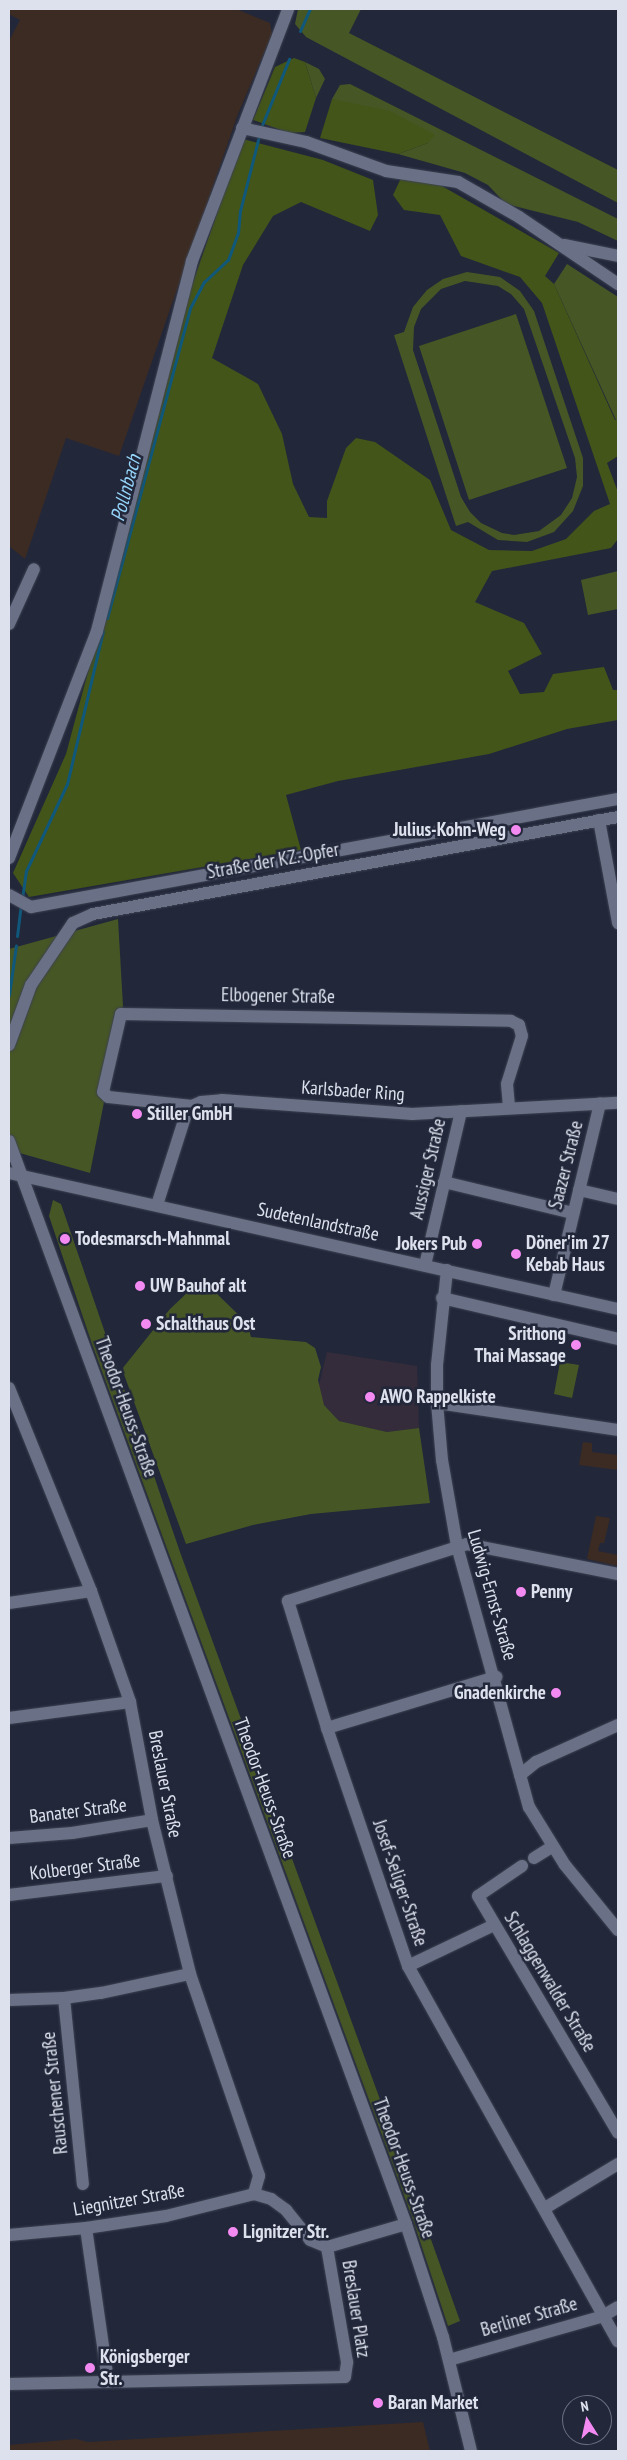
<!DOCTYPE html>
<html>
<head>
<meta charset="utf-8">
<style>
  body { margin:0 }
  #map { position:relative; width:627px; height:2460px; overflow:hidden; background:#22273a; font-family:"PT Sans Narrow",sans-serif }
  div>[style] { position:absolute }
  .industrial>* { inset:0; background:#3c2b22 }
  .education>* { inset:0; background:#342c3b }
  .green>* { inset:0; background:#475625 }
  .forest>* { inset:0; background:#435519 }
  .stream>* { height:3px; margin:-1.5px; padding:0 1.5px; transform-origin:1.5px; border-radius:1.5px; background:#0f587b }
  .roads { filter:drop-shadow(0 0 1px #3d4251) drop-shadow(0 0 1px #3d4251) }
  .minor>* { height:12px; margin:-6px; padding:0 6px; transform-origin:6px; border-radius:6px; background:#6a7187 }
  .dots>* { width:14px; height:14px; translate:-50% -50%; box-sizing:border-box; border:2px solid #22273a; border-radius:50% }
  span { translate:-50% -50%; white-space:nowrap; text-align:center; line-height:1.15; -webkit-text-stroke:5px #22273a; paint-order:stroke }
  .poi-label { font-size:19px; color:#dde1ed; font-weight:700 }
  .right { translate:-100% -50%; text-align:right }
  .left { translate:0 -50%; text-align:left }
  .street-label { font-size:19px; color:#dde1ed }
  .water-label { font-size:20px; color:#96d6fb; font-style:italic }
  .frame { position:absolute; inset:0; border:10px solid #dde1ed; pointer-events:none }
  .north { position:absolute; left:562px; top:2395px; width:50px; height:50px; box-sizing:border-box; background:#22273a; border:1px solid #6d7182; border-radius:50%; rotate:350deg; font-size:14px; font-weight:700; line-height:20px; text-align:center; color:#dde1ed }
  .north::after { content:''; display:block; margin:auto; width:18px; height:22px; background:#f38af2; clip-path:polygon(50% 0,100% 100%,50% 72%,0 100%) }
</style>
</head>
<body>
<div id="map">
  <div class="industrial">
    <i style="clip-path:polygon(9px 9px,236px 9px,270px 23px,272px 34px,238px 114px,119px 456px,66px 438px,25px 559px,9px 546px,9px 41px,20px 20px,9px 14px)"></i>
    <i style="clip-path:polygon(583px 1442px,592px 1443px,592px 1452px,618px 1455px,618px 1470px,579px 1465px)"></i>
    <i style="clip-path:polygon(596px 1516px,610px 1518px,604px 1543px,600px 1543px,598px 1551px,618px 1555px,618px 1566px,587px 1559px)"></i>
    <i style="clip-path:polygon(423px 2422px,430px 2451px,9px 2451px,9px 2445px,76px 2439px,88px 2442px)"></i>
  </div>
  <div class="education">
    <i style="clip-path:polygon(327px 1352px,417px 1366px,419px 1428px,387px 1432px,339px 1421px,324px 1405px,318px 1389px)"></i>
  </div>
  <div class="green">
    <i style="clip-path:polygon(298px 9px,361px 9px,349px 33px,618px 170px,618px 203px,306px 37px,295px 24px)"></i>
    <i style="clip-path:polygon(305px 62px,319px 69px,325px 79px,316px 98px)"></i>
    <i style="clip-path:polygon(350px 84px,618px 219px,618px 241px,578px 222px,506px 204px,488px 185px,465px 173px,398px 154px,428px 143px,332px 99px,340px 85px)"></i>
    <i style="clip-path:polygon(567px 264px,618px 297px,618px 420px,616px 420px,554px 284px)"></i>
    <i style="clip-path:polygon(evenodd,467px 272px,500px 277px,520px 291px,534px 311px,583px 458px,583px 486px,573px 511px,554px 532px,527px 542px,498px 540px,468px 522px,456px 526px,394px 335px,404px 332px,413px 307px,427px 290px,443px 279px,467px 272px,465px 281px,498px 286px,511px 294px,524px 309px,575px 458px,577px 477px,572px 498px,561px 515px,539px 531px,514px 535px,502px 533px,481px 523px,470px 512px,461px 497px,413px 350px,414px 327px,421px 309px,441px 289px,465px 281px)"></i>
    <i style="clip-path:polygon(516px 314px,567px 468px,469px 500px,419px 346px)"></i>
    <i style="clip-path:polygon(618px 571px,618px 609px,588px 615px,581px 580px)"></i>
    <i style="clip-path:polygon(118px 919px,123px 1006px,90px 1173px,9px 1150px,9px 949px)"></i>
    <i style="clip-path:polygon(53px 1200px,61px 1204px,180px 1552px,423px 2217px,460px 2321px,448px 2326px,413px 2220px,92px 1344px,49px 1216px)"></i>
    <i style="clip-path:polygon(213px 1290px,247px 1323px,251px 1337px,306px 1342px,315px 1348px,321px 1367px,318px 1380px,324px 1405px,339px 1421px,387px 1432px,419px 1428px,430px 1503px,311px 1514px,253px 1525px,186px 1544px,122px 1369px,170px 1309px,189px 1291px)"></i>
    <i style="clip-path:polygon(560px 1362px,579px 1365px,572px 1398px,554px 1394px)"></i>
  </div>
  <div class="forest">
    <i style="clip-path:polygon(294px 58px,305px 62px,316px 98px,305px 132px,289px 133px,253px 120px,275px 67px)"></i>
    <i style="clip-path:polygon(332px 99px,390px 111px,435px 135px,428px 143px,398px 154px,320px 138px)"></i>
    <i style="clip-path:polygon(243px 139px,323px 160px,373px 180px,378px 215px,370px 231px,301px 202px,273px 216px,243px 265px,212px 358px,258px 384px,282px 434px,293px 484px,309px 517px,327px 518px,327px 501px,346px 448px,356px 438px,375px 442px,430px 480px,451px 530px,489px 550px,532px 551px,566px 539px,594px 511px,610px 504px,542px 303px,520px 277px,461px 256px,440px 215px,404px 210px,393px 195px,402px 176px,442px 186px,559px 253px,545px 276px,554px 284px,615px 420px,618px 420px,618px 456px,607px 463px,618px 492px,618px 539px,611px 548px,492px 571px,475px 602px,524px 623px,542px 654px,508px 671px,520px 694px,544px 692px,553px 674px,604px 667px,613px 690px,618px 690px,618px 720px,567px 729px,489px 754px,338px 781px,286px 795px,301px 850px,29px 897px,13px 873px,66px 754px,191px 288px)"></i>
  </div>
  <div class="stream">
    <i style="left:300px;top:31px;width:24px;rotate:-66deg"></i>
    <i style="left:260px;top:130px;width:77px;rotate:-67.8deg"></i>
    <i style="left:107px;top:618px;width:321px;rotate:-75deg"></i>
    <i style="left:190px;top:308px;width:30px;rotate:-62deg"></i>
    <i style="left:204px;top:282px;width:33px;rotate:-43deg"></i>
    <i style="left:228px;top:260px;width:29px;rotate:-70deg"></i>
    <i style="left:238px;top:233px;width:22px;rotate:-85deg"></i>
    <i style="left:240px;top:211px;width:77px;rotate:-75.8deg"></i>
    <i style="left:22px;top:899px;width:28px;rotate:-82deg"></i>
    <i style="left:26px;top:871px;width:96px;rotate:-64.8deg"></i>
    <i style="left:67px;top:784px;width:157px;rotate:-76.8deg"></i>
    <i style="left:17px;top:936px;width:31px;rotate:-83deg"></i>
    <i style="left:9px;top:995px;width:50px;rotate:-82deg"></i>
  </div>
  <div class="roads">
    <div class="minor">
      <i style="left:242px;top:128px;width:66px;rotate:12.3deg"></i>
      <i style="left:306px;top:142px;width:85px;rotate:19.9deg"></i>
      <i style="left:386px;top:171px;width:73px;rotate:8.7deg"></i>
      <i style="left:458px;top:182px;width:70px;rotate:29.8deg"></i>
      <i style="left:519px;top:217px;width:120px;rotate:34.1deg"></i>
      <i style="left:564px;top:245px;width:55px;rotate:11.5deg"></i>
      <i style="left:9px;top:624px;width:60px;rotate:-65.6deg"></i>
      <i style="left:599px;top:820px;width:105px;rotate:79.5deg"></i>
      <i style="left:9px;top:858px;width:243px;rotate:-68.8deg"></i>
      <i style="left:97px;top:631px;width:382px;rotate:-75.6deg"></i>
      <i style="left:192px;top:261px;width:270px;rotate:-69.1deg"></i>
      <i style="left:9px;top:895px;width:25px;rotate:29deg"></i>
      <i style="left:31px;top:907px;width:597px;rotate:-10.43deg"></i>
      <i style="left:9px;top:1045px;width:64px;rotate:-69.9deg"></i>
      <i style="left:31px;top:985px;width:75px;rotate:-55.9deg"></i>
      <i style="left:73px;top:923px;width:22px;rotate:-24deg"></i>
      <i style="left:93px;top:914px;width:534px;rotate:-10.47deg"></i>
      <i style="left:192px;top:1106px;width:84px;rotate:-173.9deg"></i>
      <i style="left:108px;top:1097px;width:7px;rotate:-135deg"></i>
      <i style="left:103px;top:1092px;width:80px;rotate:-77deg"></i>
      <i style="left:121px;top:1014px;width:390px;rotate:1deg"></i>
      <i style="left:511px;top:1021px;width:9px;rotate:27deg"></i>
      <i style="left:519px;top:1025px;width:11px;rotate:75deg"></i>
      <i style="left:522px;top:1036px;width:50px;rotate:107.4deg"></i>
      <i style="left:507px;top:1084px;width:24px;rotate:85deg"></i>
      <i style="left:9px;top:1141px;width:1153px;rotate:69.87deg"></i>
      <i style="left:406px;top:2224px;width:119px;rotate:71.9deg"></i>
      <i style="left:443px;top:2337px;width:117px;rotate:76.2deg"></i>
      <i style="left:9px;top:1173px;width:624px;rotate:12.59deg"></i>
      <i style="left:444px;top:1182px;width:133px;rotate:13.5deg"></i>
      <i style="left:579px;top:1190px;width:40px;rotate:13deg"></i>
      <i style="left:157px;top:1205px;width:96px;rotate:-72.3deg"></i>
      <i style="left:186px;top:1114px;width:10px;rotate:-53deg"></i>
      <i style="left:192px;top:1106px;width:10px;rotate:-24deg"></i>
      <i style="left:201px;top:1102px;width:21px;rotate:-5deg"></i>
      <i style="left:222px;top:1100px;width:191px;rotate:4.2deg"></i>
      <i style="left:412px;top:1114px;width:206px;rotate:-3.1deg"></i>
      <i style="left:425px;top:1265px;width:158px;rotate:-76.8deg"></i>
      <i style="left:447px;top:1270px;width:96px;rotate:96deg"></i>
      <i style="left:437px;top:1365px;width:38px;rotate:90deg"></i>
      <i style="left:437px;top:1403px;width:57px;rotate:85deg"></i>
      <i style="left:442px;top:1460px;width:87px;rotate:80.1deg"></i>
      <i style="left:457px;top:1546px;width:271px;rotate:74.6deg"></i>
      <i style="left:529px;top:1807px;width:68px;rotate:58.2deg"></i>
      <i style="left:565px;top:1865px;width:84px;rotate:50.8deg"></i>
      <i style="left:554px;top:1295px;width:197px;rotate:-76.5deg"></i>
      <i style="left:442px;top:1298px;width:181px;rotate:13.1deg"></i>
      <i style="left:9px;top:1388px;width:219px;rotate:68deg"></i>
      <i style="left:91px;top:1591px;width:118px;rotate:70.6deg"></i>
      <i style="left:130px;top:1702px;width:120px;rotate:79.4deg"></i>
      <i style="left:152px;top:1820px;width:159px;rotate:76.1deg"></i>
      <i style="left:190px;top:1974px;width:213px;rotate:71.1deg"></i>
      <i style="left:259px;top:2176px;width:19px;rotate:106deg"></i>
      <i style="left:437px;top:1403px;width:183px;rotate:8.5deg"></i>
      <i style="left:618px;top:1574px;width:154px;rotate:-168.8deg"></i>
      <i style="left:467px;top:1544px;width:188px;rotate:162.3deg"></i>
      <i style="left:288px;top:1601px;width:133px;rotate:72.9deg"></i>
      <i style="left:327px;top:1728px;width:251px;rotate:71.2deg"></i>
      <i style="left:408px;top:1966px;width:430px;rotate:60.8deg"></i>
      <i style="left:9px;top:1603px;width:83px;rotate:-8.3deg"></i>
      <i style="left:9px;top:1718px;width:122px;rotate:-7.5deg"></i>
      <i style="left:327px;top:1728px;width:177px;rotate:-16.8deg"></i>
      <i style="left:520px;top:1775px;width:21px;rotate:-39deg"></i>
      <i style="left:536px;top:1762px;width:90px;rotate:-24.3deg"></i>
      <i style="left:9px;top:1838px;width:63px;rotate:-4.5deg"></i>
      <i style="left:72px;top:1833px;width:81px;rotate:-9.2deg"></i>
      <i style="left:534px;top:1858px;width:22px;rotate:-32deg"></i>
      <i style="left:522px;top:1866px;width:53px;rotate:145.7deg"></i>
      <i style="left:478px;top:1896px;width:275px;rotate:59.4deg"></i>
      <i style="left:9px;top:1895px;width:159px;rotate:-6.9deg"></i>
      <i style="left:408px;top:1966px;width:95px;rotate:-25.5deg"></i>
      <i style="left:64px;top:1998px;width:187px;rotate:84.2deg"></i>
      <i style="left:9px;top:2000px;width:55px;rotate:-2.1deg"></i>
      <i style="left:64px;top:1998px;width:37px;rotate:-8deg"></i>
      <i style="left:101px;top:1993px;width:91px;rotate:-12.1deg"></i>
      <i style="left:254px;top:2194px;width:18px;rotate:16deg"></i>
      <i style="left:271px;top:2199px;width:19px;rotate:36deg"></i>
      <i style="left:286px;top:2210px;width:38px;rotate:51deg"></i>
      <i style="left:310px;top:2240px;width:18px;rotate:22deg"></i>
      <i style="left:327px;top:2247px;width:82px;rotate:-16.2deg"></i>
      <i style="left:545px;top:2208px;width:85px;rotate:-31.1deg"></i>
      <i style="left:86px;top:2228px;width:154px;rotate:81.8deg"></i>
      <i style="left:9px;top:2235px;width:77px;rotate:-5.2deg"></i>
      <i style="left:86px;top:2228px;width:81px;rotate:-8.5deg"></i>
      <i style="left:166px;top:2216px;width:91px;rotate:-14deg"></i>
      <i style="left:449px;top:2360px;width:160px;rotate:-15.9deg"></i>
      <i style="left:603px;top:2316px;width:17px;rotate:-31deg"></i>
      <i style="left:9px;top:2384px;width:336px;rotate:-1.2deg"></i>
      <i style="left:345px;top:2377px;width:15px;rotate:-82deg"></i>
      <i style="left:347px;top:2362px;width:117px;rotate:-99.9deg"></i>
    </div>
  </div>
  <div class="dots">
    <i style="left:516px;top:830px;background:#f38af2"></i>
    <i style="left:137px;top:1114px;background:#f38af2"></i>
    <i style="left:65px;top:1239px;background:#f38af2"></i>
    <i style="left:477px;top:1244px;background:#f38af2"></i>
    <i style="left:516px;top:1254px;background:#f38af2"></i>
    <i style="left:140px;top:1286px;background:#f38af2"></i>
    <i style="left:146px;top:1324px;background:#f38af2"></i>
    <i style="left:576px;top:1345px;background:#f38af2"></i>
    <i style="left:370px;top:1397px;background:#f38af2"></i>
    <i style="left:521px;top:1592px;background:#f38af2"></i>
    <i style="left:556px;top:1693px;background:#f38af2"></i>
    <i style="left:233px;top:2232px;background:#f38af2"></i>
    <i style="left:90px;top:2368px;background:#f38af2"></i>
    <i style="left:378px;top:2403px;background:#f38af2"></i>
  </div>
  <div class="poi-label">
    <span class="right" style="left:506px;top:830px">Julius-Kohn-Weg</span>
    <span class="left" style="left:147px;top:1114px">Stiller GmbH</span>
    <span class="left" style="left:75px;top:1239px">Todesmarsch-Mahnmal</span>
    <span class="left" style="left:526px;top:1254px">Döner'im 27<br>Kebab Haus</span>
    <span class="right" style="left:467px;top:1244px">Jokers Pub</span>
    <span class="left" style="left:150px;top:1286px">UW Bauhof alt</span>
    <span class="left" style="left:156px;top:1324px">Schalthaus Ost</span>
    <span class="right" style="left:566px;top:1345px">Srithong<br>Thai Massage</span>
    <span class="left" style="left:380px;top:1397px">AWO Rappelkiste</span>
    <span class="left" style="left:531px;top:1592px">Penny</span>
    <span class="right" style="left:546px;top:1693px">Gnadenkirche</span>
    <span class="left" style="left:243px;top:2232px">Lignitzer Str.</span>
    <span class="left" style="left:100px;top:2368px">Königsberger<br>Str.</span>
    <span class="left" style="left:388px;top:2403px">Baran Market</span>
  </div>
  <div class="street-label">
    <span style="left:273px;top:861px;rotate:-10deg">Straße der KZ.-Opfer</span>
    <span style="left:278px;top:996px;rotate:1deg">Elbogener Straße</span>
    <span style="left:353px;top:1091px;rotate:4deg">Karlsbader Ring</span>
    <span style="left:566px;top:1165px;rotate:-76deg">Saazer Straße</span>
    <span style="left:428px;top:1169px;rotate:-77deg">Aussiger Straße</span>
    <span style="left:318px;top:1222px;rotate:12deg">Sudetenlandstraße</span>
    <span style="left:126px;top:1407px;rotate:70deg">Theodor-Heuss-Straße</span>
    <span style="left:492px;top:1595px;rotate:74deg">Ludwig-Ernst-Straße</span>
    <span style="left:165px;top:1784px;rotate:79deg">Breslauer Straße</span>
    <span style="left:265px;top:1788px;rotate:70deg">Theodor-Heuss-Straße</span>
    <span style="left:78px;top:1811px;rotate:-7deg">Banater Straße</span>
    <span style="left:85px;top:1867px;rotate:-7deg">Kolberger Straße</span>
    <span style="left:400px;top:1883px;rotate:71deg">Josef-Seliger-Straße</span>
    <span style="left:550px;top:1982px;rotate:59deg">Schlaggenwalder Straße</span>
    <span style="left:55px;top:2093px;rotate:-96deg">Rauschener Straße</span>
    <span style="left:404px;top:2168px;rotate:70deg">Theodor-Heuss-Straße</span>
    <span style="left:129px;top:2200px;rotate:-10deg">Liegnitzer Straße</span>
    <span style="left:356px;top:2309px;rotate:81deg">Breslauer Platz</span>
    <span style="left:529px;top:2317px;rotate:-16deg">Berliner Straße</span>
  </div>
  <div class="water-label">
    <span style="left:126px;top:488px;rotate:-75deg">Pollnbach</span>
  </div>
  <div class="frame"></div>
  <div class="north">N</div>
</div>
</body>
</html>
